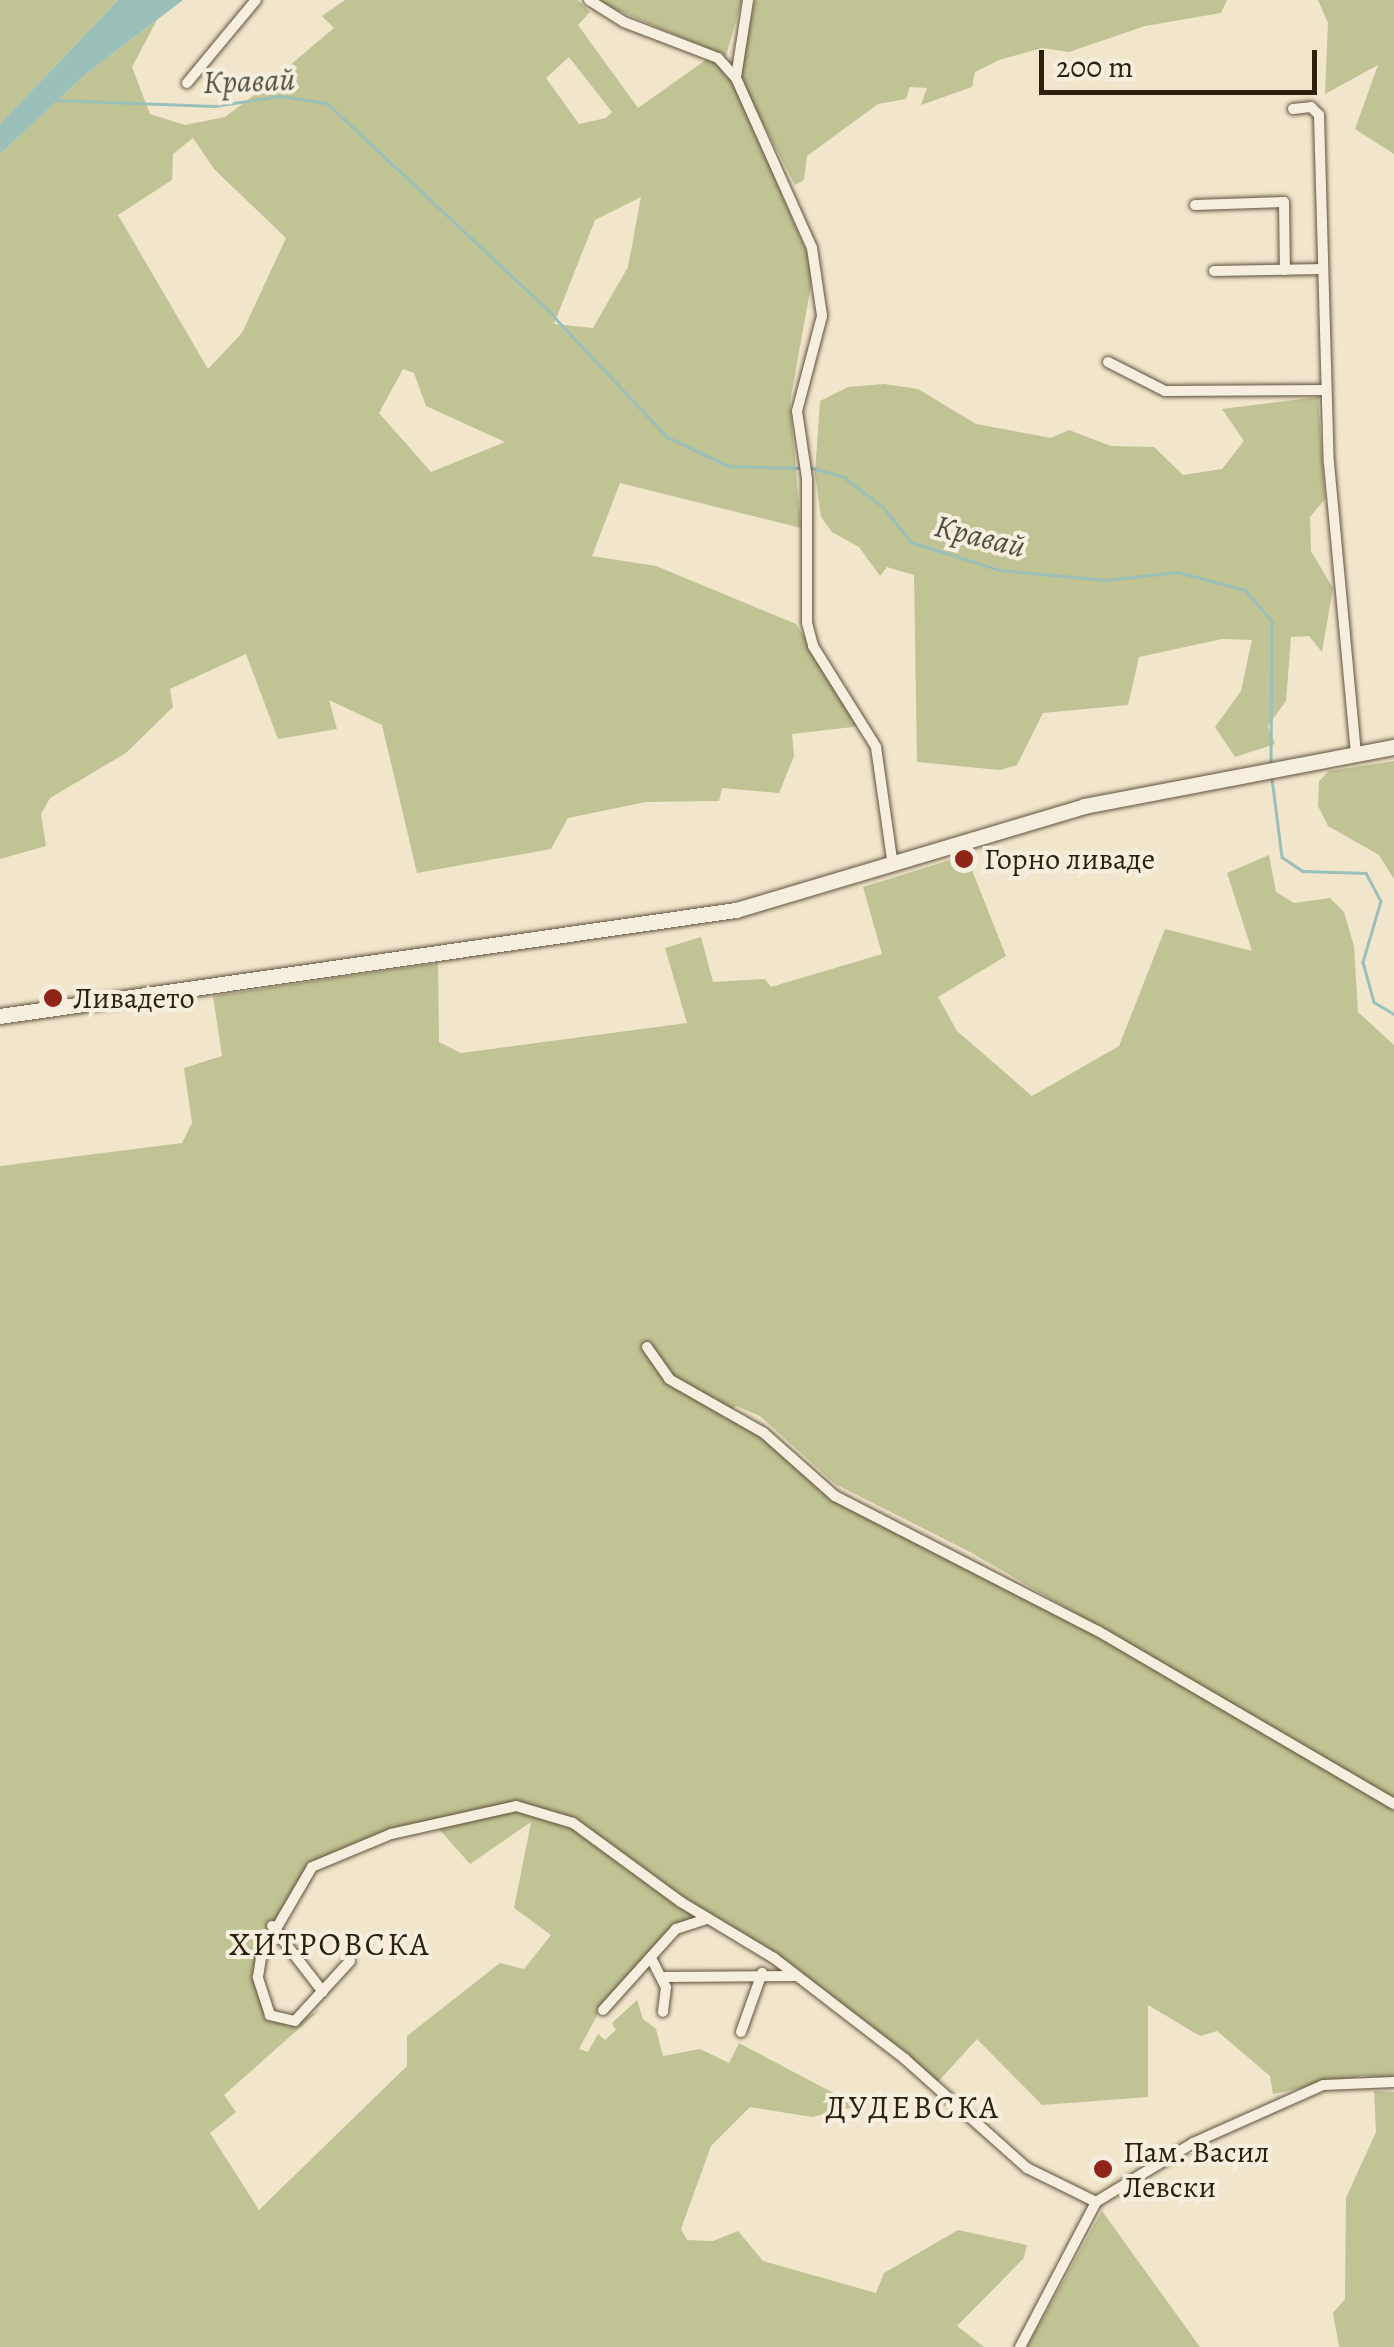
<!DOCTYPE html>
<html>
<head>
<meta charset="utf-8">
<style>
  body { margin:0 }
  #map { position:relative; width:1394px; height:2347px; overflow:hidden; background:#f1e5cc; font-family:Alegreya,serif }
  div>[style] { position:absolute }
  .green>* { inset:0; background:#c0c394 }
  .water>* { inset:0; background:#9bbfb9 }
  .stream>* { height:2.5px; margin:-1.25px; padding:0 1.25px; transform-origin:1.25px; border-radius:1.25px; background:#9bbfb9 }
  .roads { filter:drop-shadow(0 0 2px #60513c) drop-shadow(0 0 2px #60513c) }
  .street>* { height:10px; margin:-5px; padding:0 5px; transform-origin:5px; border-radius:5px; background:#f6eede }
  .secondary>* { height:15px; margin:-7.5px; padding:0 7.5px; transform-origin:7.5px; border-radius:7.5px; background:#f6eede }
  .dots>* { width:28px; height:28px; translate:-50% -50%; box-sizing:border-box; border:5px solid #f6eede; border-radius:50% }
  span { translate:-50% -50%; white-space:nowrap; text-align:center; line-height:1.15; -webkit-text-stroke:8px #f6eede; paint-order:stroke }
  .poi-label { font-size:30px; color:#2f200c }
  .left { translate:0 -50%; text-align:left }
  .water-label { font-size:32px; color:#4f5040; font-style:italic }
  .neighbourhood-label { font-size:32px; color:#2f200c; letter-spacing:2.5px }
  .scale { position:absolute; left:1039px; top:50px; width:278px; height:45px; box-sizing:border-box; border:5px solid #2f200c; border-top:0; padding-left:12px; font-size:30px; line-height:35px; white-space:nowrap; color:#2f200c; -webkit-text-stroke:8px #f6eede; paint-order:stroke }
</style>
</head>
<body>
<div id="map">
  <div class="green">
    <i style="clip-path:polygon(0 0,118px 0,0 124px)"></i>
    <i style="clip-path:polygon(evenodd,345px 0,578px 0,590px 12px,578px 25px,638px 108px,710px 57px,732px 78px,814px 269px,790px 402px,801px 528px,620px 483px,592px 556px,656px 566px,796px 624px,861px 726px,792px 734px,794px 756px,779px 793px,722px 788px,719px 801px,646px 802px,568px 818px,551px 849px,417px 873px,382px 725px,329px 700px,337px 729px,278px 739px,246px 654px,170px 689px,173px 707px,126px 753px,50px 798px,41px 814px,46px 846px,0 859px,0 154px,86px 74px,157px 20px,132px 67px,150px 114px,185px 125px,225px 117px,257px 93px,334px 28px,322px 16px,345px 0,569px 57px,612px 112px,606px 118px,579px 124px,546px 78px,569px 57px,345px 0,193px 138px,214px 169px,286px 238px,242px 333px,208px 369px,118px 215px,172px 180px,173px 154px,193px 138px,345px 0,641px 197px,628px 267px,593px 328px,554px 324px,595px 220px,641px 197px,345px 0,403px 369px,414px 373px,426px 406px,505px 442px,431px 472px,379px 413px,403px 369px)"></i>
    <i style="clip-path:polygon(593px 0,742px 0,726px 56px)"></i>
    <i style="clip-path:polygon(755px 0,1227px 0,1221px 13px,1145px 26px,1069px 52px,1042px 48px,999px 60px,975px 72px,972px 87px,921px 105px,927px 88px,910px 87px,906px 99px,878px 104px,807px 156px,804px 180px,795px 185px,739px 77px)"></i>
    <i style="clip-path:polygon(1318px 0,1394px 0,1394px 154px,1355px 129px,1378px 65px,1325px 94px,1328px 23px)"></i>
    <i style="clip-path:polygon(884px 384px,918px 389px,976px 424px,1051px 438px,1069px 430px,1111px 446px,1154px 447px,1183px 475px,1222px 469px,1244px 441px,1222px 409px,1318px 397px,1325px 499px,1310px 517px,1311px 551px,1333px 588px,1322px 652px,1309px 636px,1291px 637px,1286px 701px,1268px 726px,1275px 744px,1235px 757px,1215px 727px,1241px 691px,1252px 640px,1222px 639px,1139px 657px,1128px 705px,1043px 713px,1017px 765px,1000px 770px,917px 762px,914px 575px,887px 567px,880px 576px,859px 547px,832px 532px,821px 517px,815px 474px,820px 401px,848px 387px)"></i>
    <i style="clip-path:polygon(1394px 761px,1394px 879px,1379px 855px,1328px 826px,1318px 806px,1319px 781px,1329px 771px)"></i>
    <i style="clip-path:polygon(evenodd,966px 855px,1006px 956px,938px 997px,957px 1031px,1032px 1096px,1119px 1046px,1165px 929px,1252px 951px,1227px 873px,1269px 855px,1276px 892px,1294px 903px,1330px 898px,1344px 912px,1354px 946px,1358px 1012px,1394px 1045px,1394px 1798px,970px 1552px,835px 1484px,760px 1416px,736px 1406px,731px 1410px,767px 1428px,837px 1492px,1063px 1615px,1394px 1810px,1394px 2078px,1362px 2076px,1273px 2094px,1270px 2076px,1217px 2031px,1200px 2036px,1148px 2005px,1148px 2097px,1042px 2105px,977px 2039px,936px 2084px,786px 1966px,612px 1857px,696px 1917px,677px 1925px,601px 2008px,579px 2049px,588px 2052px,598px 2034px,605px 2040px,616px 2030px,612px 2023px,637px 2000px,643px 2019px,656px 2029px,663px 2056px,700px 2049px,729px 2063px,739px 2043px,858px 2106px,812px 2117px,750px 2107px,711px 2146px,681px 2229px,687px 2240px,713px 2241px,738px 2231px,763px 2261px,876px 2293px,884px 2273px,958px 2230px,1027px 2245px,1024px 2258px,957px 2326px,984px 2347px,0 2347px,0 1166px,182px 1143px,192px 1123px,184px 1068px,222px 1056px,213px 996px,438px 963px,439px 1042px,461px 1053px,687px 1023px,665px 948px,701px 937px,713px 982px,765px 979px,771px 987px,882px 954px,863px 887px,966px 855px,531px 1822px,514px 1908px,551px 1935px,524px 1969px,500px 1963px,407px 2036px,407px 2066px,259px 2210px,210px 2133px,236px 2112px,224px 2095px,320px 2010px,288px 2027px,266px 2007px,258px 1966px,280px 1910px,324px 1859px,437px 1827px,470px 1864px,531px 1822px)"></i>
    <i style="clip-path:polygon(1374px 2091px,1394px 2092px,1394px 2347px,1339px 2347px,1333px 2313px,1345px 2299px,1346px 2198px,1376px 2132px)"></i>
    <i style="clip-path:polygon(1102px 2211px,1200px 2347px,1027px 2347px)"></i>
  </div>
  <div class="water">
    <i style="clip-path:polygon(118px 0,183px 0,86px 74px,0 154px,0 124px)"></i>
  </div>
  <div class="stream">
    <i style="left:55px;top:100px;width:159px;rotate:2.2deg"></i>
    <i style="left:214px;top:106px;width:67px;rotate:-8.6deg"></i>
    <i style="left:280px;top:96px;width:48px;rotate:8.5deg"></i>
    <i style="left:327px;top:103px;width:300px;rotate:43.1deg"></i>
    <i style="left:546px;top:308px;width:177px;rotate:46.8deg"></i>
    <i style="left:667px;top:437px;width:68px;rotate:25.1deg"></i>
    <i style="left:729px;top:466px;width:72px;rotate:1.6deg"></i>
    <i style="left:809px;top:467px;width:36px;rotate:16deg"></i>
    <i style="left:844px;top:477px;width:49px;rotate:37.6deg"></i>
    <i style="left:883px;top:507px;width:45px;rotate:51.3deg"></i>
    <i style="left:911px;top:542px;width:93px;rotate:17.5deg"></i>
    <i style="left:1000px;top:570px;width:106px;rotate:5.4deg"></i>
    <i style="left:1106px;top:580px;width:72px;rotate:-6.3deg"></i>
    <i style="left:1178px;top:572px;width:69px;rotate:15deg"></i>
    <i style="left:1245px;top:590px;width:41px;rotate:48.9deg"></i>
    <i style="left:1272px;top:621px;width:144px;rotate:90.4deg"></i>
    <i style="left:1272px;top:778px;width:80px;rotate:82.8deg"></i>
    <i style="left:1282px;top:857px;width:25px;rotate:34deg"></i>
    <i style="left:1303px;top:871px;width:63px;rotate:1.8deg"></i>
    <i style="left:1366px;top:873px;width:32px;rotate:62deg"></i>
    <i style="left:1381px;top:901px;width:64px;rotate:106.4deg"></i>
    <i style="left:1363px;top:962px;width:41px;rotate:74.6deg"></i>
    <i style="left:1374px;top:1002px;width:23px;rotate:31deg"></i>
  </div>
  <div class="roads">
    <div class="street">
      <i style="left:589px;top:0;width:41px;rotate:32.2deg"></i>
      <i style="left:624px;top:22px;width:101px;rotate:21deg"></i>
      <i style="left:718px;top:58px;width:27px;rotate:48deg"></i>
      <i style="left:736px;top:78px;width:186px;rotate:65.9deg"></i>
      <i style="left:812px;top:248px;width:69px;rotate:81.6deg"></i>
      <i style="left:822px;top:316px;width:98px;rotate:104.7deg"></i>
      <i style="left:797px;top:411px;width:69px;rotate:81.6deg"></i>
      <i style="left:807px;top:479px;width:144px;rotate:90deg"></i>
      <i style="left:807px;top:623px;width:24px;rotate:75deg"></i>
      <i style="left:813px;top:646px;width:119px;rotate:58deg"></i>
      <i style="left:876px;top:747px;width:120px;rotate:81.9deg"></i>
      <i style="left:736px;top:77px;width:78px;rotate:-81.1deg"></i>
      <i style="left:187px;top:83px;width:108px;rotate:-50.3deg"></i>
      <i style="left:1293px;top:109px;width:18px;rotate:-6deg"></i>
      <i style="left:1311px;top:107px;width:11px;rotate:45deg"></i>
      <i style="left:1319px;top:115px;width:348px;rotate:88.4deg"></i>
      <i style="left:1329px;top:463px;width:291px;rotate:84.7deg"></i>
      <i style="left:1195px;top:205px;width:89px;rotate:-1.9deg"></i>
      <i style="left:1284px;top:202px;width:68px;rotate:89.2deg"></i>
      <i style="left:1214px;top:271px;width:109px;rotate:-1.1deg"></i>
      <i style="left:1108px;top:362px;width:64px;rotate:27deg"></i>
      <i style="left:1165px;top:391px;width:160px;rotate:-0.4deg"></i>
      <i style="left:647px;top:1347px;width:39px;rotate:55deg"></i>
      <i style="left:669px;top:1379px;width:109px;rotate:29.6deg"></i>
      <i style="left:764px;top:1433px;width:95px;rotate:41.6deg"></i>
      <i style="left:835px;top:1496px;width:296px;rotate:27.2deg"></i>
      <i style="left:1098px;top:1631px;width:343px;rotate:30.3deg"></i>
      <i style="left:272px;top:1926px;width:83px;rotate:52.3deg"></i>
      <i style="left:652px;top:1960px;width:30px;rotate:63deg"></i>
      <i style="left:666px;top:1987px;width:25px;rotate:97deg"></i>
      <i style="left:350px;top:1961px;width:81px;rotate:132.5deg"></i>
      <i style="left:295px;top:2021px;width:26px;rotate:-167deg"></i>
      <i style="left:270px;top:2015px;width:40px;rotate:-108deg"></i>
      <i style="left:258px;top:1977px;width:24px;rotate:-81deg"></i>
      <i style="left:262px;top:1953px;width:99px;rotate:-59.8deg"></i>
      <i style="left:312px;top:1867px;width:86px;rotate:-22.7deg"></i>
      <i style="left:391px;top:1834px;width:128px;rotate:-12.6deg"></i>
      <i style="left:516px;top:1806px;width:59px;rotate:16.6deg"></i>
      <i style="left:573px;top:1823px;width:134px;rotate:36.2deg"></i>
      <i style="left:681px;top:1902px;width:109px;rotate:31.1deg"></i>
      <i style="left:774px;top:1958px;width:165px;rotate:37.6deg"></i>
      <i style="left:905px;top:2059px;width:164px;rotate:41.8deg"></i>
      <i style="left:1027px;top:2168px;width:77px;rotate:26.2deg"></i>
      <i style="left:663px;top:1977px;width:132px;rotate:-0.4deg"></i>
      <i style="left:603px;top:2010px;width:109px;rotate:-48deg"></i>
      <i style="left:676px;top:1929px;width:32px;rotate:-18deg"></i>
      <i style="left:741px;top:2032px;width:63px;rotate:-70.4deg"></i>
      <i style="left:1020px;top:2347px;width:164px;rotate:-62.3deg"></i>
      <i style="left:1096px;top:2202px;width:114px;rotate:-31.3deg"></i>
      <i style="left:1193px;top:2143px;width:142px;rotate:-24deg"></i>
      <i style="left:1323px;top:2085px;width:71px;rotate:-2.4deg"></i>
    </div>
    <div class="secondary">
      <i style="left:0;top:1016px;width:744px;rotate:-8.2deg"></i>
      <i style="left:736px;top:910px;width:363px;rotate:-16.6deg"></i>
      <i style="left:1084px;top:806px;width:316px;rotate:-10.8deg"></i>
    </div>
  </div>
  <div class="dots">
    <i style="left:964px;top:859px;background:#8f2418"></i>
    <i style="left:53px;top:998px;background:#8f2418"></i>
    <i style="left:1103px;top:2169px;background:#8f2418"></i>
  </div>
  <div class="poi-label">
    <span class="left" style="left:984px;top:859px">Горно ливаде</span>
    <span class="left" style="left:73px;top:998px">Ливадето</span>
    <span class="left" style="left:1123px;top:2169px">Пам. Васил<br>Левски</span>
  </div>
  <div class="water-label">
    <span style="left:249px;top:81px;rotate:-2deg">Кравай</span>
    <span style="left:980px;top:536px;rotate:14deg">Кравай</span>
  </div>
  <div class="neighbourhood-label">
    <span style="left:330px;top:1944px">ХИТРОВСКА</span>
    <span style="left:913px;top:2107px">ДУДЕВСКА</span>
  </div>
  <div class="scale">200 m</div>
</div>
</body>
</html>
